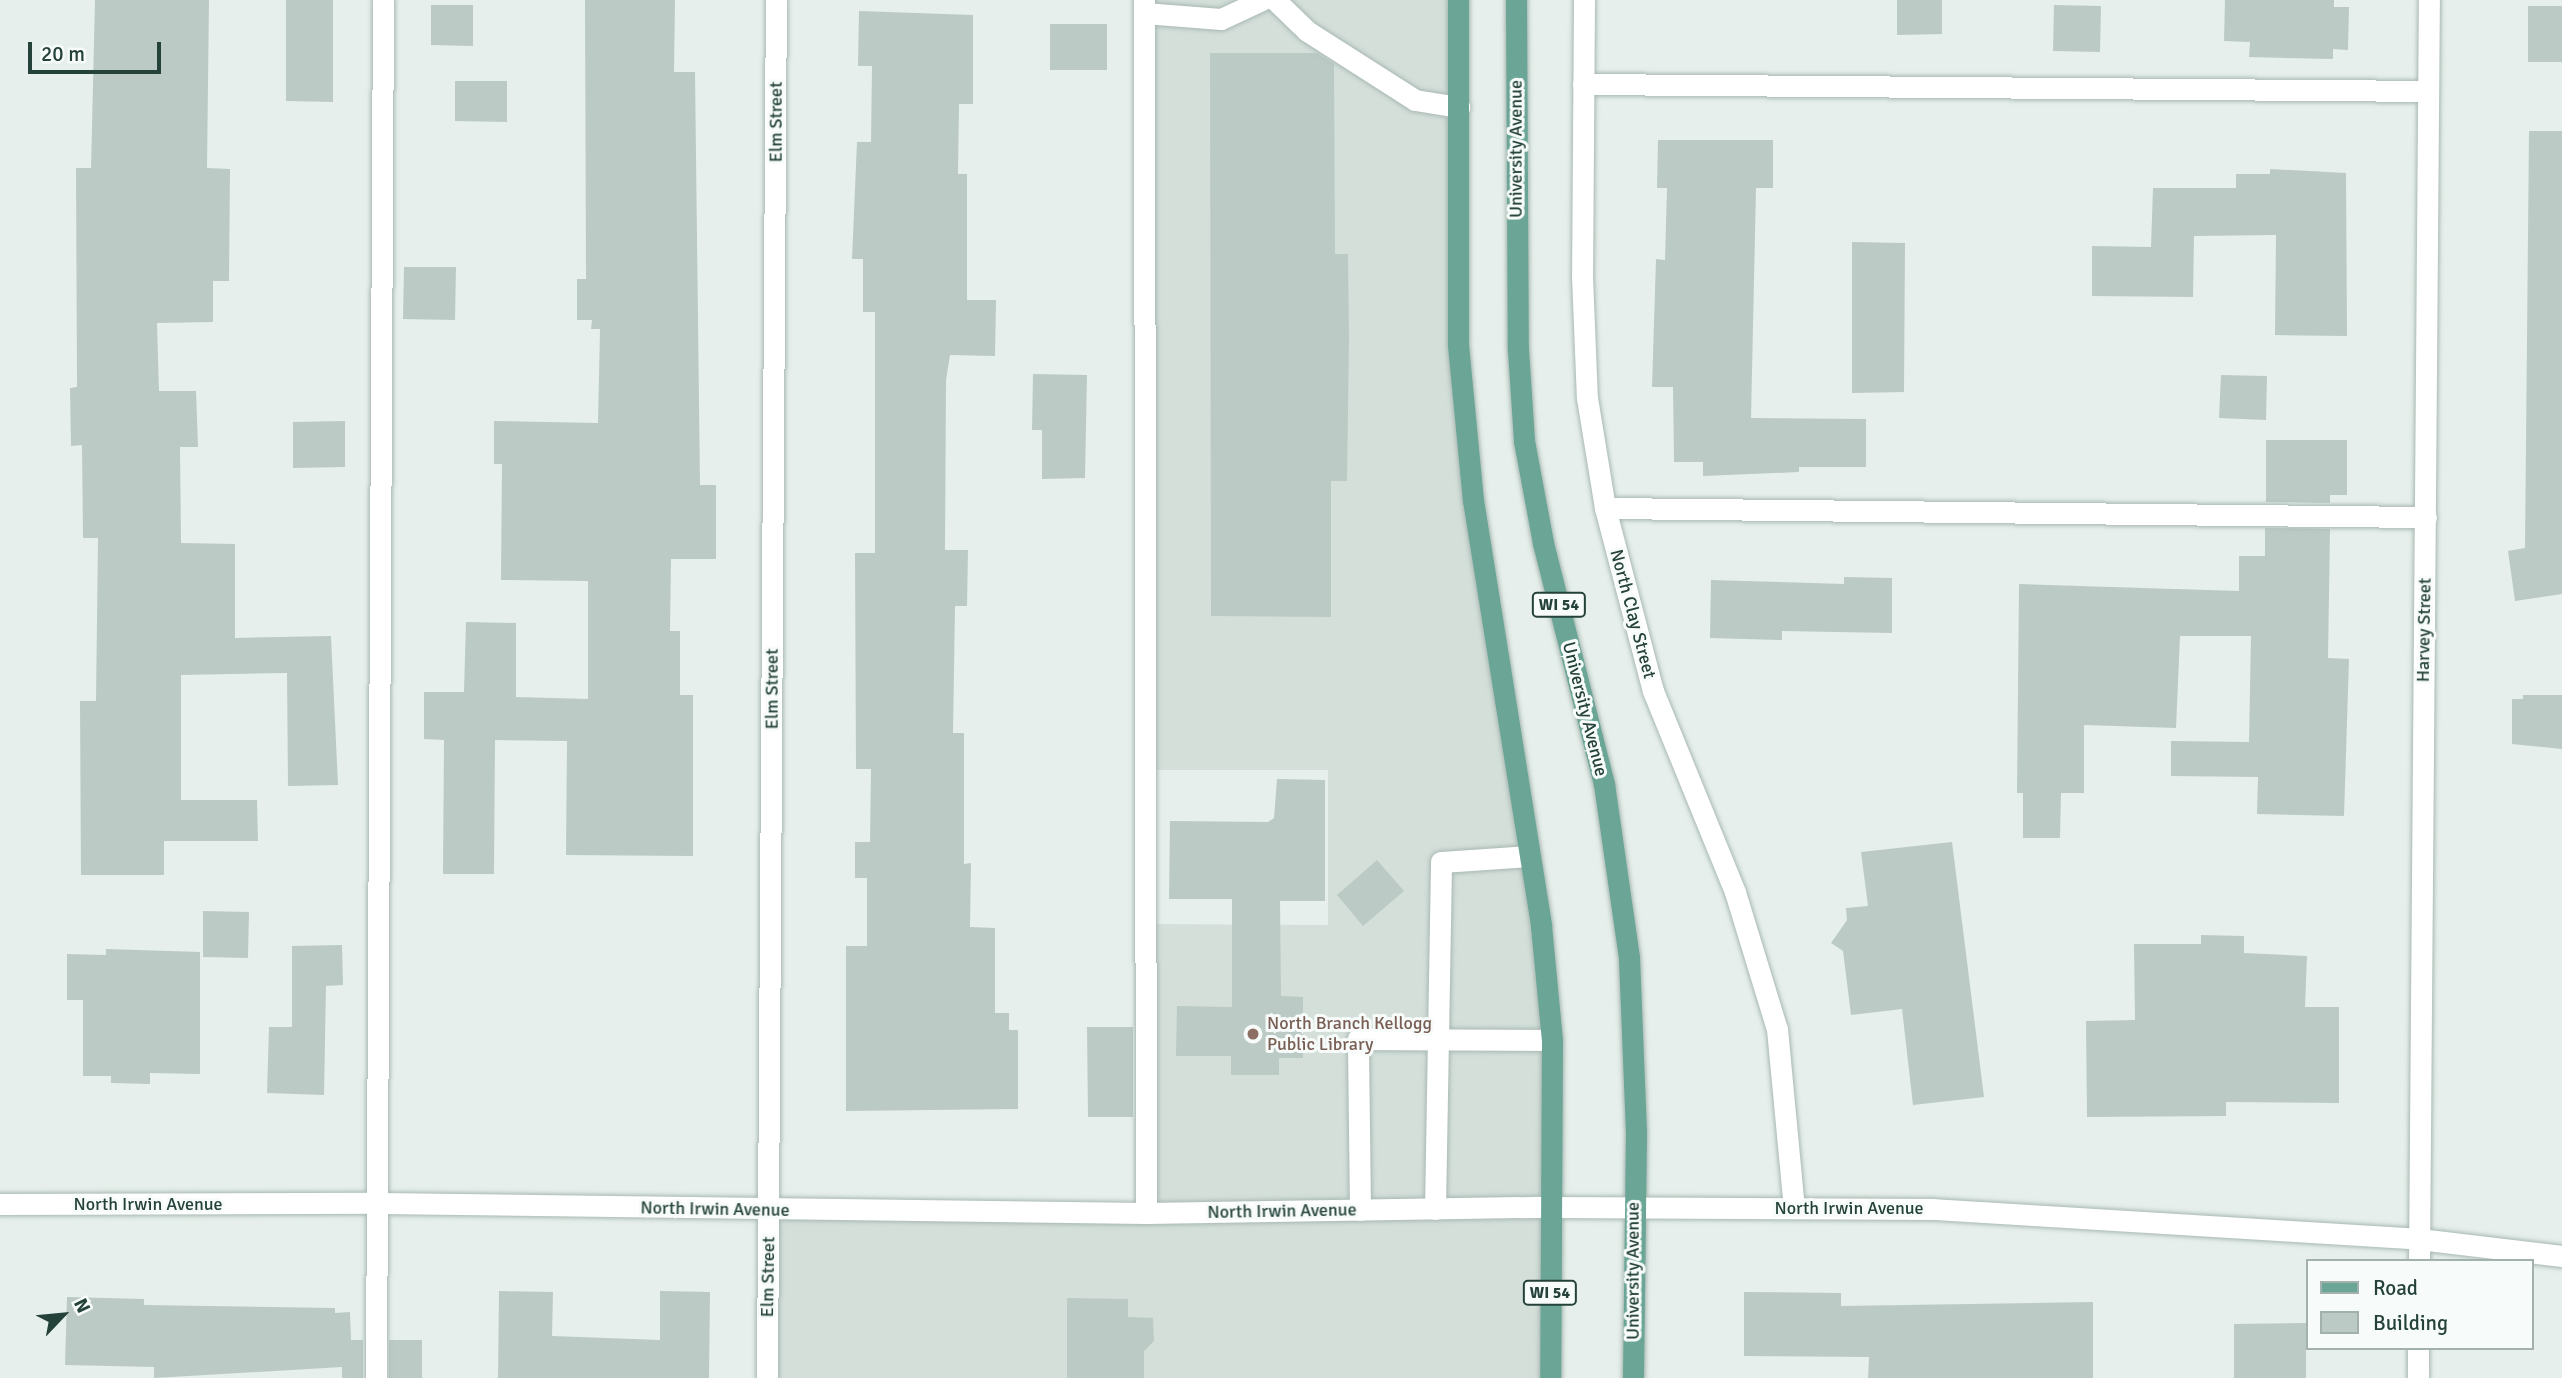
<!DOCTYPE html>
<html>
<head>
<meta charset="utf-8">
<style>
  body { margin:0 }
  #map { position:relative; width:2562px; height:1378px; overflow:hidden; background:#e6efeb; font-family:Signika,sans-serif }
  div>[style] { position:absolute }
  .built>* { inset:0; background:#d4dfda }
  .building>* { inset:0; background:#bbcac4 }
  .roads { filter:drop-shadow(0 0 2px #a8b8b2) drop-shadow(0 0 2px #a8b8b2) }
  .service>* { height:21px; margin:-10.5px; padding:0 10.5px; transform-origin:10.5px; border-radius:10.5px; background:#fff }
  .minor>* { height:21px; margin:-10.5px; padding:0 10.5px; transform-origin:10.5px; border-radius:10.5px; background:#fff }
  .primary>* { height:21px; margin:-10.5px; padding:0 10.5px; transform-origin:10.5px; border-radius:10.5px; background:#6aa596 }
  .dots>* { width:19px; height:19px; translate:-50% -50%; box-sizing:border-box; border:4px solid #f7fbf9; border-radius:50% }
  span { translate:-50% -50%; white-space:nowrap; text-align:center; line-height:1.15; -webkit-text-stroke:6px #f7fbf9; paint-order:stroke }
  .shield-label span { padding:2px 5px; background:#f7fbf9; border:2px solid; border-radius:5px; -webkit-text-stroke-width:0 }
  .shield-label { font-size:16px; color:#24423a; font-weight:700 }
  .street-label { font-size:18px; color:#24423a }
  .education-label { font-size:18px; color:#785e54 }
  .left { translate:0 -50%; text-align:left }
  .legend { position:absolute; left:2306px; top:1259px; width:228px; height:91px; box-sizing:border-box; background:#f7fbf9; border:2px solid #a3b1ad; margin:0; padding:9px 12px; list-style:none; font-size:21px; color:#24423a }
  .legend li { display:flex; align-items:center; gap:14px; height:35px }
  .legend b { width:35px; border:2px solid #a3b1ad }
  .north { position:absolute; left:28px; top:1280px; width:70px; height:70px; -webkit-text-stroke:5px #f7fbf9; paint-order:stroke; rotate:64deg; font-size:19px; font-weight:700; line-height:28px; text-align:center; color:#24423a }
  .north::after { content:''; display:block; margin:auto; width:24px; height:32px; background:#24423a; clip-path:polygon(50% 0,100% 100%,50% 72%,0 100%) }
  .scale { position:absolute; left:28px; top:42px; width:133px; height:32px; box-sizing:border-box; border:4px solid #24423a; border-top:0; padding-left:9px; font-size:21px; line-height:24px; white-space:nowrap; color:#24423a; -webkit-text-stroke:5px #f7fbf9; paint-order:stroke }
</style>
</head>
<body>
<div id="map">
  <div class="built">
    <i style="clip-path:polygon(1144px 0,1458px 0,1458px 345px,1541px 926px,1550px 1378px,767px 1378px,769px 1210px,1146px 1213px,1147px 924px,1328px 925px,1328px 770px,1147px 770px)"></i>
  </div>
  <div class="building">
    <i style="clip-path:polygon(95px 0,209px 0,207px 168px,230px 169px,229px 281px,213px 281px,213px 322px,157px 323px,159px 391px,196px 391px,198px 447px,180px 447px,181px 543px,235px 544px,235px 638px,331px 636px,338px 785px,288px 786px,287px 673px,181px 675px,181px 800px,257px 800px,258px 841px,164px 841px,164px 875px,81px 875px,80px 701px,96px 701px,98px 538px,83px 538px,82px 445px,71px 446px,70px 388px,77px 387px,76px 168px,91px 168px)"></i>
    <i style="clip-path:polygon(286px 0,333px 0,333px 102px,286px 101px)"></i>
    <i style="clip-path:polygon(585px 0,675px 0,674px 72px,695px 72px,700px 485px,716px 485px,716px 559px,671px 559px,670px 631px,680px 631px,680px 695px,693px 695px,693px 856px,566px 855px,567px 741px,495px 740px,494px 874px,443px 874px,444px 740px,424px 739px,424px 692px,464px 692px,466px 622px,516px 623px,516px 697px,588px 699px,588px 581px,501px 580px,502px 464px,494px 464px,494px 421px,598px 423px,600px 329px,591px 329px,592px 320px,577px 320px,577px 279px,586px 279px)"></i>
    <i style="clip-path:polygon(1897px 0,1942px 0,1942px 34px,1897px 35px)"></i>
    <i style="clip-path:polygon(2225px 0,2334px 0,2334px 7px,2349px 7px,2348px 50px,2333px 49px,2333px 59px,2249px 57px,2250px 42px,2224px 41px)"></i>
    <i style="clip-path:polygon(431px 5px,473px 5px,473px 46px,431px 45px)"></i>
    <i style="clip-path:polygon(2054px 5px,2101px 6px,2100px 52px,2053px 51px)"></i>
    <i style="clip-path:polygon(2528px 6px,2562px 6px,2562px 62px,2528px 62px)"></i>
    <i style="clip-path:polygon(859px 11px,973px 15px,973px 104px,959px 104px,958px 174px,967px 174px,967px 300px,996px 300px,995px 356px,950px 355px,946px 380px,945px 550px,968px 550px,967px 606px,955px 606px,953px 733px,964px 733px,964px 864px,971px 863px,970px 927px,995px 928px,995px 1013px,1009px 1013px,1009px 1030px,1018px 1030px,1018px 1109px,846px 1111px,846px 946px,867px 946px,867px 878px,855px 878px,855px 842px,870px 842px,871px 769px,856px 769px,855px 553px,875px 553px,875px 312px,863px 312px,863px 259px,852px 259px,857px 142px,871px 142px,872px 66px,858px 66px)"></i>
    <i style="clip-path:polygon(1050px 24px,1107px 24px,1107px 70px,1050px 70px)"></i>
    <i style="clip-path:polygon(1210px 53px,1317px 53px,1334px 64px,1335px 254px,1348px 254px,1349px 339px,1347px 481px,1331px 481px,1331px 617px,1211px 616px)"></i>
    <i style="clip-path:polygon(455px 81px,507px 81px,507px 122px,455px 121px)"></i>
    <i style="clip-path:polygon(2529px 131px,2562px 131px,2562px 594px,2515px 601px,2508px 551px,2525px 548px)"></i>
    <i style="clip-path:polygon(1658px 140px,1773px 140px,1773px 188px,1756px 188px,1751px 418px,1866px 419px,1866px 467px,1799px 467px,1799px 472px,1703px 476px,1703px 462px,1674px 462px,1673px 387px,1652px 387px,1656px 259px,1665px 260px,1667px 188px,1657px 188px)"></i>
    <i style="clip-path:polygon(2270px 169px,2346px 173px,2347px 336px,2275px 335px,2276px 235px,2194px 236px,2193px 297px,2092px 296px,2092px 246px,2151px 247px,2153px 188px,2236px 188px,2236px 174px,2270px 174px)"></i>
    <i style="clip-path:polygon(1852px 242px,1905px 243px,1904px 392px,1852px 393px)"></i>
    <i style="clip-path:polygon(404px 267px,456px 267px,455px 320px,403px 319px)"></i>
    <i style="clip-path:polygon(1033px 374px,1087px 375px,1085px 478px,1042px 479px,1042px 430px,1032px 430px)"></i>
    <i style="clip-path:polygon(2221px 375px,2267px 376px,2266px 420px,2219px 418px)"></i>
    <i style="clip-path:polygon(345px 421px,345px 467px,293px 468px,293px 422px)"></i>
    <i style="clip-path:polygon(2266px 440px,2347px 440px,2347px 495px,2330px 495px,2330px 503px,2266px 502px)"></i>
    <i style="clip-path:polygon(2265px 528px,2330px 529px,2328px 658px,2349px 659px,2344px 816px,2257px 814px,2258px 777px,2171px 776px,2171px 741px,2249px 742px,2251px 636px,2180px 636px,2176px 728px,2084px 725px,2084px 793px,2061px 793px,2060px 838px,2023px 838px,2023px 793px,2017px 793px,2019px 584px,2239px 591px,2239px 556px,2265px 556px)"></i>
    <i style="clip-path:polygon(1844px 577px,1892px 578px,1892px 633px,1782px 631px,1782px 640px,1710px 638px,1711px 580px,1844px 584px)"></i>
    <i style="clip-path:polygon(2523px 695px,2562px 695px,2562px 749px,2512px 744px,2512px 699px,2523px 699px)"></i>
    <i style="clip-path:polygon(1277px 779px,1325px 780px,1325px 901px,1280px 901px,1281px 996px,1303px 997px,1303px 1058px,1279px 1058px,1279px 1075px,1231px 1075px,1231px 1056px,1176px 1056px,1177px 1006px,1232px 1007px,1232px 899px,1169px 899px,1170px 821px,1268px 822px,1274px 818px)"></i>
    <i style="clip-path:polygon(1952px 842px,1984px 1097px,1913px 1105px,1902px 1009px,1851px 1015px,1843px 951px,1831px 943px,1847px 920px,1846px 908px,1868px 906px,1861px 852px)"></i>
    <i style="clip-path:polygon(1377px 860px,1404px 891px,1363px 926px,1337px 895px)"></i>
    <i style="clip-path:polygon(203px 911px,249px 912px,248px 958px,203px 957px)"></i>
    <i style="clip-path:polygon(2201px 935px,2244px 936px,2244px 953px,2307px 956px,2305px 1007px,2339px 1007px,2339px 1103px,2226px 1102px,2226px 1116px,2087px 1117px,2086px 1021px,2135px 1020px,2134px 944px,2201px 944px)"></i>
    <i style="clip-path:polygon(342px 945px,343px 985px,326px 986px,324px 1095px,267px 1093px,269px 1027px,292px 1027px,292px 946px)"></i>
    <i style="clip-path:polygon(106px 949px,200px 952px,200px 1074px,150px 1073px,150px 1084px,111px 1083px,111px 1076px,83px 1076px,83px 1000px,67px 1000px,67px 954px,106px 955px)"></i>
    <i style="clip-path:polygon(1087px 1027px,1133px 1027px,1133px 1117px,1088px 1117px)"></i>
    <i style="clip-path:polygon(499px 1291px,553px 1292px,552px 1336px,660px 1340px,660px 1291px,710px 1292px,709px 1378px,498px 1378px)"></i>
    <i style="clip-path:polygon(1744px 1292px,1841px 1293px,1841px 1306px,2093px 1302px,2093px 1378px,1868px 1378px,1869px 1357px,1744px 1356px)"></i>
    <i style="clip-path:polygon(67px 1297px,144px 1299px,144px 1305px,335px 1308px,335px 1313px,350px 1312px,351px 1340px,363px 1340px,363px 1378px,342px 1378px,342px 1367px,154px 1378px,154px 1367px,65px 1365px)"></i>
    <i style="clip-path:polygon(1067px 1298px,1128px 1299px,1128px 1317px,1153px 1318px,1154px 1341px,1144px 1351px,1144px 1378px,1067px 1378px)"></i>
    <i style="clip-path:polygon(2306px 1323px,2306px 1378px,2234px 1378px,2234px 1324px)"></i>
    <i style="clip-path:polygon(389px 1340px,422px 1340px,422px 1378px,389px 1378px)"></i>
  </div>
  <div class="roads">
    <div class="service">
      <i style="left:1144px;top:0;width:1213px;rotate:89.91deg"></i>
      <i style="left:1275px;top:0;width:45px;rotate:44.1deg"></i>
      <i style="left:1307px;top:31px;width:128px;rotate:32.6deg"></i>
      <i style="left:1415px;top:100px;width:45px;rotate:9deg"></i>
      <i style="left:1144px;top:13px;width:77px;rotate:4.5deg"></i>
      <i style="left:1221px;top:19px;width:45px;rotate:-24.9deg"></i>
      <i style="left:1583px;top:84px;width:845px;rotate:0.47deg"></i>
      <i style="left:1605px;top:508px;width:821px;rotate:0.63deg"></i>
      <i style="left:1435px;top:1209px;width:347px;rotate:-89deg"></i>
      <i style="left:1441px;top:862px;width:89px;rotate:-3.9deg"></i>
      <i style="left:1360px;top:1210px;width:171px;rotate:-90.7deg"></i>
      <i style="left:1358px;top:1039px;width:194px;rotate:0.3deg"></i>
      <i style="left:376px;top:1378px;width:1378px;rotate:-89.71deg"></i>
    </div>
    <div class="minor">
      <i style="left:1584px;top:0;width:276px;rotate:90.4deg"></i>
      <i style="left:1582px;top:276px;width:122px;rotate:87.7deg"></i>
      <i style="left:1587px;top:398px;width:111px;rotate:80.7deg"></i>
      <i style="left:1605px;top:508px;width:189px;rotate:75.3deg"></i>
      <i style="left:1653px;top:691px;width:217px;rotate:67.8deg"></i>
      <i style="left:1735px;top:892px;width:143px;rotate:73deg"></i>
      <i style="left:1777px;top:1029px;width:180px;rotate:84.6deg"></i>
      <i style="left:0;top:1204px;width:379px;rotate:-0.2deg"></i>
      <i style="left:379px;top:1203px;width:767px;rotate:0.75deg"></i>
      <i style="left:1146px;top:1213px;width:404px;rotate:-0.9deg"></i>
      <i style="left:1550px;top:1207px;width:383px;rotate:0.3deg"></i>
      <i style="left:1933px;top:1209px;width:487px;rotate:3.5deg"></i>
      <i style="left:2419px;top:1239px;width:144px;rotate:6.8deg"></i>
      <i style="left:2419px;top:1261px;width:1261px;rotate:-89.55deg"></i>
      <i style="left:767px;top:1378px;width:1378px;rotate:-89.63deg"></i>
      <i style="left:2418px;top:1378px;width:30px;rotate:-90deg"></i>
    </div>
    <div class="primary">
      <i style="left:1458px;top:0;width:345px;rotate:90deg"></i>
      <i style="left:1458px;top:345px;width:156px;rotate:84.5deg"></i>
      <i style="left:1473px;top:500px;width:431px;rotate:80.9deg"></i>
      <i style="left:1541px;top:926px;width:115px;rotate:84.5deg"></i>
      <i style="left:1552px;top:1040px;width:338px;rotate:90.3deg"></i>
      <i style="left:1516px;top:0;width:350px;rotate:89.7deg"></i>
      <i style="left:1518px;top:350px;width:91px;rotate:86.2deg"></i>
      <i style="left:1524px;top:441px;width:104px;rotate:79.4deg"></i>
      <i style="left:1543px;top:543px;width:249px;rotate:75.8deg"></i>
      <i style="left:1604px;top:784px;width:176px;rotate:81.8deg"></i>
      <i style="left:1629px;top:958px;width:174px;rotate:87.7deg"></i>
      <i style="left:1636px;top:1132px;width:246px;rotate:90.7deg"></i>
    </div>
  </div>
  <div class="dots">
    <i style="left:1253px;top:1034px;background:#8d6e63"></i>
  </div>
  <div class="shield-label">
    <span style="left:1559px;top:605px">WI 54</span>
    <span style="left:1550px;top:1293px">WI 54</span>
  </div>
  <div class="street-label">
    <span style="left:776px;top:122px;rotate:-90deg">Elm Street</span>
    <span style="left:1516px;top:149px;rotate:-90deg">University Avenue</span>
    <span style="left:1633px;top:614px;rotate:75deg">North Clay Street</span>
    <span style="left:2424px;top:630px;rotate:-89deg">Harvey Street</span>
    <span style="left:772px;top:689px;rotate:-90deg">Elm Street</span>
    <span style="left:1585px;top:709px;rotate:76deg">University Avenue</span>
    <span style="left:148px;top:1204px">North Irwin Avenue</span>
    <span style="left:1849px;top:1208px">North Irwin Avenue</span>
    <span style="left:715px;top:1209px;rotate:1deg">North Irwin Avenue</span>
    <span style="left:1282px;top:1211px;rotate:-1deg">North Irwin Avenue</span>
    <span style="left:1633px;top:1271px;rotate:-90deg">University Avenue</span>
    <span style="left:768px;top:1277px;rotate:-89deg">Elm Street</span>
  </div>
  <div class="education-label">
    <span class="left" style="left:1267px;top:1034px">North Branch Kellogg<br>Public Library</span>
  </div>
  <ul class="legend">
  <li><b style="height:9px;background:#6aa596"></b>Road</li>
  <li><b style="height:19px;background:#bbcac4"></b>Building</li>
  </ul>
  <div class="north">N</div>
  <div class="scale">20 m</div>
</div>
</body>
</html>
